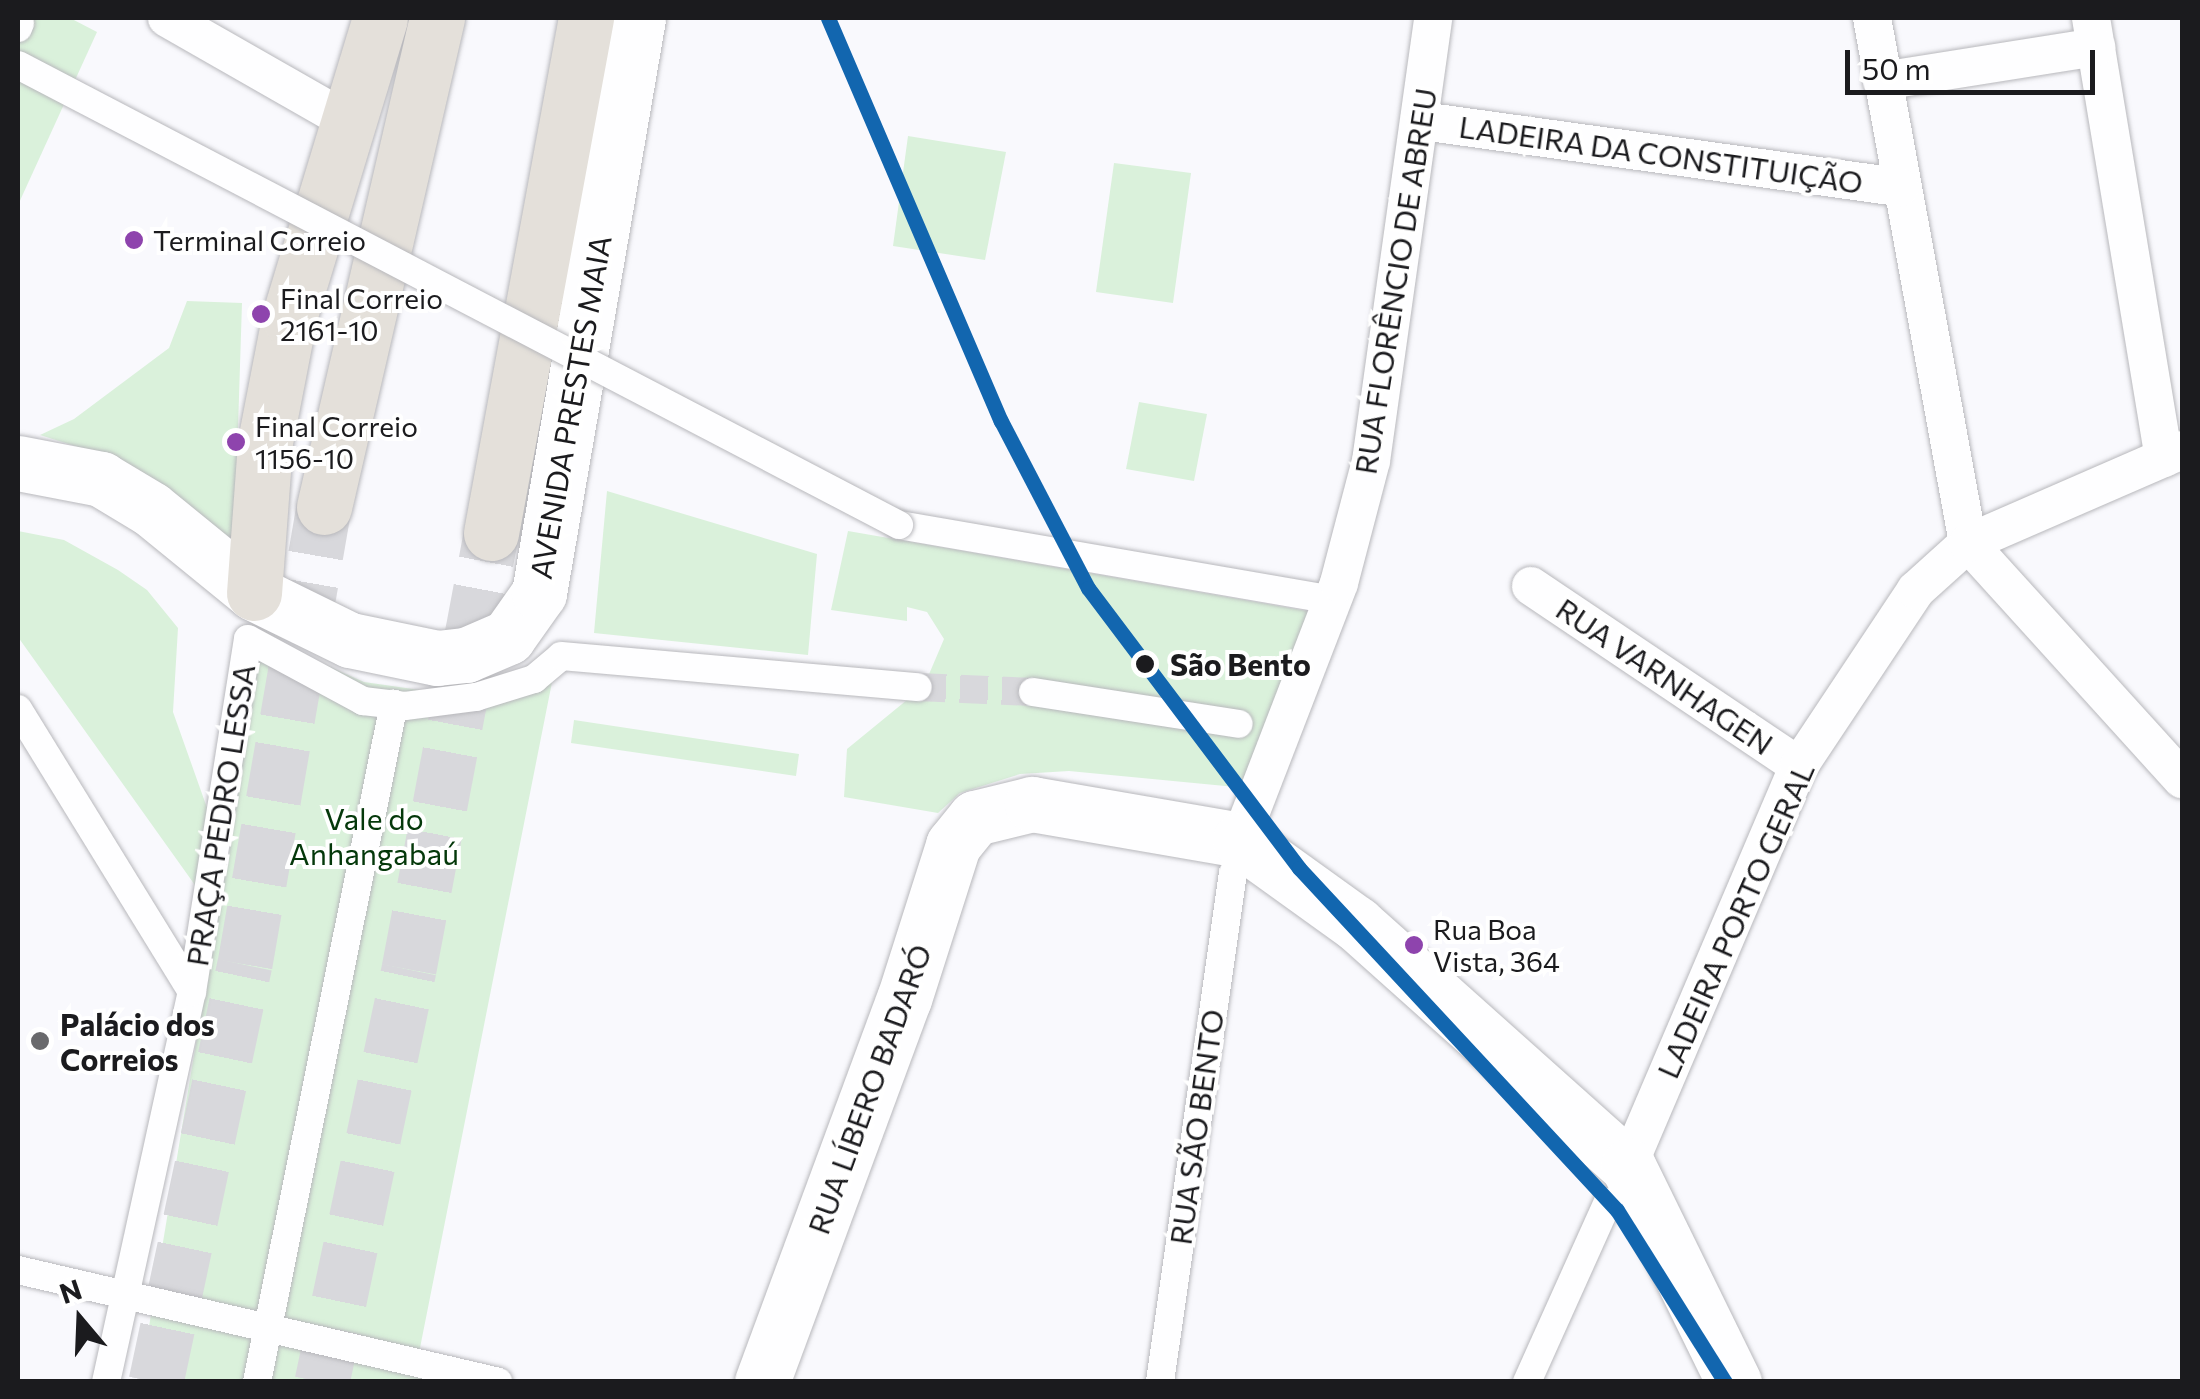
<!DOCTYPE html>
<html>
<head>
<meta charset="utf-8">
<style>
  body { margin:0 }
  #map { position:relative; width:2200px; height:1399px; overflow:hidden; background:#f9f9fd; font-family:Commissioner,sans-serif }
  div>[style] { position:absolute }
  .green>* { inset:0; background:#daf1db }
  .pedestrian-tunnel>* { height:28px; margin-top:-14px; transform-origin:0; background:repeating-linear-gradient(90deg,#d8d8dc 0 28px,transparent 0 42px) }
  .trunk-tunnel>* { height:55px; margin-top:-27.5px; transform-origin:0; background:repeating-linear-gradient(90deg,#d8d8dc 0 55px,transparent 0 83px) }
  .roads { filter:drop-shadow(0 0 2px #b8b8bc) drop-shadow(0 0 2px #b8b8bc) }
  .pedestrian>* { height:28px; margin:-14px; padding:0 14px; transform-origin:14px; border-radius:14px; background:#fefeff }
  .minor>* { height:38px; margin:-19px; padding:0 19px; transform-origin:19px; border-radius:19px; background:#fefeff }
  .secondary>* { height:55px; margin:-27.5px; padding:0 27.5px; transform-origin:27.5px; border-radius:27.5px; background:#fefeff }
  .trunk>* { height:55px; margin:-27.5px; padding:0 27.5px; transform-origin:27.5px; border-radius:27.5px; background:#e4e0da }
  .bridges { filter:drop-shadow(0 0 2px #b8b8bc) drop-shadow(0 0 2px #b8b8bc) }
  .pedestrian-bridge>* { height:28px; margin:-14px; padding:0 14px; transform-origin:14px; border-radius:14px; background:#fefeff }
  .metro-1>* { height:15px; margin:-7.5px; padding:0 7.5px; transform-origin:7.5px; border-radius:7.5px; background:#1266af }
  .dots>* { width:28px; height:28px; translate:-50% -50%; box-sizing:border-box; border:5px solid #fff; border-radius:50% }
  span { translate:-50% -50%; white-space:nowrap; text-align:center; line-height:1.15; -webkit-text-stroke:8px #fff; paint-order:stroke }
  .bus-label { font-size:28px; color:#1b1b1e }
  .left { translate:0 -50%; text-align:left }
  .street-label { font-size:30px; color:#1b1b1e }
  .stop-label { font-size:30px; color:#1b1b1e; font-weight:700 }
  .park-label { font-size:30px; color:#04380a }
  .poi-label { font-size:30px; color:#1b1b1e; font-weight:700 }
  .frame { position:absolute; inset:0; border:20px solid #1b1b1e; pointer-events:none }
  .north { position:absolute; left:30px; top:1269px; width:100px; height:100px; -webkit-text-stroke:8px #fff; paint-order:stroke; rotate:341deg; font-size:28px; font-weight:700; line-height:40px; text-align:center; color:#1b1b1e }
  .north::after { content:''; display:block; margin:auto; width:35px; height:45px; background:#1b1b1e; clip-path:polygon(50% 0,100% 100%,50% 72%,0 100%) }
  .scale { position:absolute; left:1845px; top:50px; width:250px; height:45px; box-sizing:border-box; border:5px solid #1b1b1e; border-top:0; padding-left:12px; font-size:30px; line-height:35px; white-space:nowrap; color:#1b1b1e; -webkit-text-stroke:8px #fff; paint-order:stroke }
</style>
</head>
<body>
<div id="map">
  <div class="green">
    <i style="clip-path:polygon(18px 18px,70px 18px,97px 32px,18px 205px)"></i>
    <i style="clip-path:polygon(908px 136px,1006px 152px,985px 260px,893px 246px)"></i>
    <i style="clip-path:polygon(1114px 163px,1191px 173px,1173px 303px,1096px 292px)"></i>
    <i style="clip-path:polygon(187px 301px,242px 303px,234px 553px,116px 459px,40px 435px,74px 419px,169px 348px)"></i>
    <i style="clip-path:polygon(1139px 402px,1207px 414px,1194px 481px,1126px 469px)"></i>
    <i style="clip-path:polygon(607px 491px,817px 554px,808px 655px,594px 633px)"></i>
    <i style="clip-path:polygon(18px 531px,64px 540px,118px 570px,147px 590px,178px 628px,173px 712px,228px 867px,252px 632px,364px 682px,434px 692px,509px 682px,558px 652px,419px 1353px,422px 1381px,140px 1381px,217px 916px,18px 637px)"></i>
    <i style="clip-path:polygon(848px 531px,1313px 612px,1246px 788px,1069px 771px,1020px 774px,960px 793px,938px 813px,844px 797px,847px 749px,924px 686px,944px 639px,927px 612px,907px 607px,907px 621px,831px 610px)"></i>
    <i style="clip-path:polygon(574px 720px,799px 754px,796px 776px,571px 743px)"></i>
  </div>
  <div class="pedestrian-tunnel">
    <i style="left:918px;top:687px;width:115px;rotate:2.5deg"></i>
  </div>
  <div class="trunk-tunnel">
    <i style="left:156px;top:1382px;width:427px;rotate:-78deg"></i>
    <i style="left:245px;top:964px;width:464px;rotate:-80.2deg"></i>
    <i style="left:322px;top:1382px;width:422px;rotate:-78.1deg"></i>
    <i style="left:409px;top:969px;width:444px;rotate:-79.3deg"></i>
  </div>
  <div class="roads">
    <div class="pedestrian">
      <i style="left:18px;top:28px;width:5px;rotate:-68deg"></i>
      <i style="left:899px;top:525px;width:439px;rotate:9.8deg"></i>
      <i style="left:1033px;top:692px;width:208px;rotate:8.8deg"></i>
      <i style="left:18px;top:709px;width:332px;rotate:58.4deg"></i>
      <i style="left:18px;top:1270px;width:493px;rotate:13.1deg"></i>
      <i style="left:106px;top:1382px;width:399px;rotate:-77.6deg"></i>
      <i style="left:192px;top:992px;width:357px;rotate:-81deg"></i>
      <i style="left:248px;top:639px;width:131px;rotate:28.3deg"></i>
      <i style="left:363px;top:701px;width:42px;rotate:6.8deg"></i>
      <i style="left:405px;top:706px;width:72px;rotate:-7.2deg"></i>
      <i style="left:476px;top:697px;width:61px;rotate:-17.2deg"></i>
      <i style="left:534px;top:679px;width:35px;rotate:-40deg"></i>
      <i style="left:561px;top:656px;width:358px;rotate:5deg"></i>
      <i style="left:257px;top:1382px;width:692px;rotate:-78.58deg"></i>
      <i style="left:1160px;top:1382px;width:514px;rotate:-81.84deg"></i>
      <i style="left:1527px;top:1382px;width:197px;rotate:-65.8deg"></i>
    </div>
    <div class="minor">
      <i style="left:167px;top:18px;width:204px;rotate:29.7deg"></i>
      <i style="left:1872px;top:18px;width:534px;rotate:79.64deg"></i>
      <i style="left:1968px;top:543px;width:319px;rotate:47.8deg"></i>
      <i style="left:2091px;top:18px;width:446px;rotate:80.6deg"></i>
      <i style="left:1882px;top:81px;width:217px;rotate:-9deg"></i>
      <i style="left:1422px;top:121px;width:482px;rotate:7.9deg"></i>
      <i style="left:1531px;top:586px;width:323px;rotate:33.9deg"></i>
      <i style="left:1240px;top:840px;width:275px;rotate:-68.9deg"></i>
      <i style="left:1339px;top:583px;width:126px;rotate:-75.3deg"></i>
      <i style="left:1371px;top:461px;width:447px;rotate:-82deg"></i>
      <i style="left:1628px;top:1166px;width:435px;rotate:-66.9deg"></i>
      <i style="left:1799px;top:766px;width:211px;rotate:-56.4deg"></i>
      <i style="left:1916px;top:590px;width:70px;rotate:-42.1deg"></i>
      <i style="left:1968px;top:543px;width:233px;rotate:-23.5deg"></i>
    </div>
    <div class="secondary">
      <i style="left:18px;top:463px;width:85px;rotate:10.9deg"></i>
      <i style="left:101px;top:479px;width:58px;rotate:31deg"></i>
      <i style="left:151px;top:509px;width:133px;rotate:39.2deg"></i>
      <i style="left:254px;top:593px;width:107px;rotate:26.1deg"></i>
      <i style="left:350px;top:640px;width:89px;rotate:11.7deg"></i>
      <i style="left:437px;top:658px;width:29px;rotate:-6deg"></i>
      <i style="left:466px;top:655px;width:46px;rotate:-23.2deg"></i>
      <i style="left:508px;top:637px;width:54px;rotate:-54.8deg"></i>
      <i style="left:539px;top:593px;width:583px;rotate:-80.23deg"></i>
      <i style="left:762px;top:1382px;width:408px;rotate:-69.7deg"></i>
      <i style="left:904px;top:999px;width:162px;rotate:-72.3deg"></i>
      <i style="left:953px;top:845px;width:35px;rotate:-51deg"></i>
      <i style="left:975px;top:818px;width:59px;rotate:-13.8deg"></i>
      <i style="left:1032px;top:804px;width:211px;rotate:9.8deg"></i>
      <i style="left:1240px;top:840px;width:144px;rotate:35.7deg"></i>
      <i style="left:1357px;top:924px;width:363px;rotate:41.8deg"></i>
      <i style="left:1628px;top:1166px;width:241px;rotate:63.9deg"></i>
    </div>
    <div class="trunk">
      <i style="left:324px;top:507px;width:502px;rotate:-76.99deg"></i>
      <i style="left:491px;top:533px;width:524px;rotate:-79.55deg"></i>
      <i style="left:254px;top:593px;width:151px;rotate:-85.8deg"></i>
      <i style="left:265px;top:442px;width:126px;rotate:-79deg"></i>
      <i style="left:289px;top:318px;width:313px;rotate:-73.1deg"></i>
    </div>
  </div>
  <div class="bridges">
    <div class="pedestrian-bridge">
      <i style="left:18px;top:65px;width:994px;rotate:27.57deg"></i>
    </div>
  </div>
  <div class="metro-1">
    <i style="left:828px;top:18px;width:439px;rotate:66.8deg"></i>
    <i style="left:1001px;top:421px;width:188px;rotate:62.5deg"></i>
    <i style="left:1088px;top:588px;width:351px;rotate:53deg"></i>
    <i style="left:1299px;top:868px;width:467px;rotate:47.1deg"></i>
    <i style="left:1617px;top:1210px;width:203px;rotate:57.9deg"></i>
  </div>
  <div class="dots">
    <i style="left:134px;top:240px;background:#8e44ad"></i>
    <i style="left:261px;top:314px;background:#8e44ad"></i>
    <i style="left:236px;top:442px;background:#8e44ad"></i>
    <i style="left:1145px;top:664px;background:#1b1b1e"></i>
    <i style="left:1414px;top:945px;background:#8e44ad"></i>
    <i style="left:40px;top:1041px;background:#69696c"></i>
  </div>
  <div class="bus-label">
    <span class="left" style="left:153px;top:240px">Terminal Correio</span>
    <span class="left" style="left:280px;top:314px">Final Correio<br>2161-10</span>
    <span class="left" style="left:255px;top:442px">Final Correio<br>1156-10</span>
    <span class="left" style="left:1433px;top:945px">Rua Boa<br>Vista, 364</span>
  </div>
  <div class="street-label">
    <span style="left:1661px;top:154px;rotate:8deg">LADEIRA DA CONSTITUIÇÃO</span>
    <span style="left:1395px;top:281px;rotate:-81deg">RUA FLORÊNCIO DE ABREU</span>
    <span style="left:570px;top:407px;rotate:-80deg">AVENIDA PRESTES MAIA</span>
    <span style="left:1665px;top:676px;rotate:34deg">RUA VARNHAGEN</span>
    <span style="left:220px;top:815px;rotate:-81deg">PRAÇA PEDRO LESSA</span>
    <span style="left:1735px;top:920px;rotate:-66deg">LADEIRA PORTO GERAL</span>
    <span style="left:869px;top:1089px;rotate:-70deg">RUA LÍBERO BADARÓ</span>
    <span style="left:1196px;top:1127px;rotate:-82deg">RUA SÃO BENTO</span>
  </div>
  <div class="stop-label">
    <span class="left" style="left:1170px;top:664px">São Bento</span>
  </div>
  <div class="park-label">
    <span style="left:374px;top:835px">Vale do<br>Anhangabaú</span>
  </div>
  <div class="poi-label">
    <span class="left" style="left:60px;top:1041px">Palácio dos<br>Correios</span>
  </div>
  <div class="frame"></div>
  <div class="north">N</div>
  <div class="scale">50 m</div>
</div>
</body>
</html>
